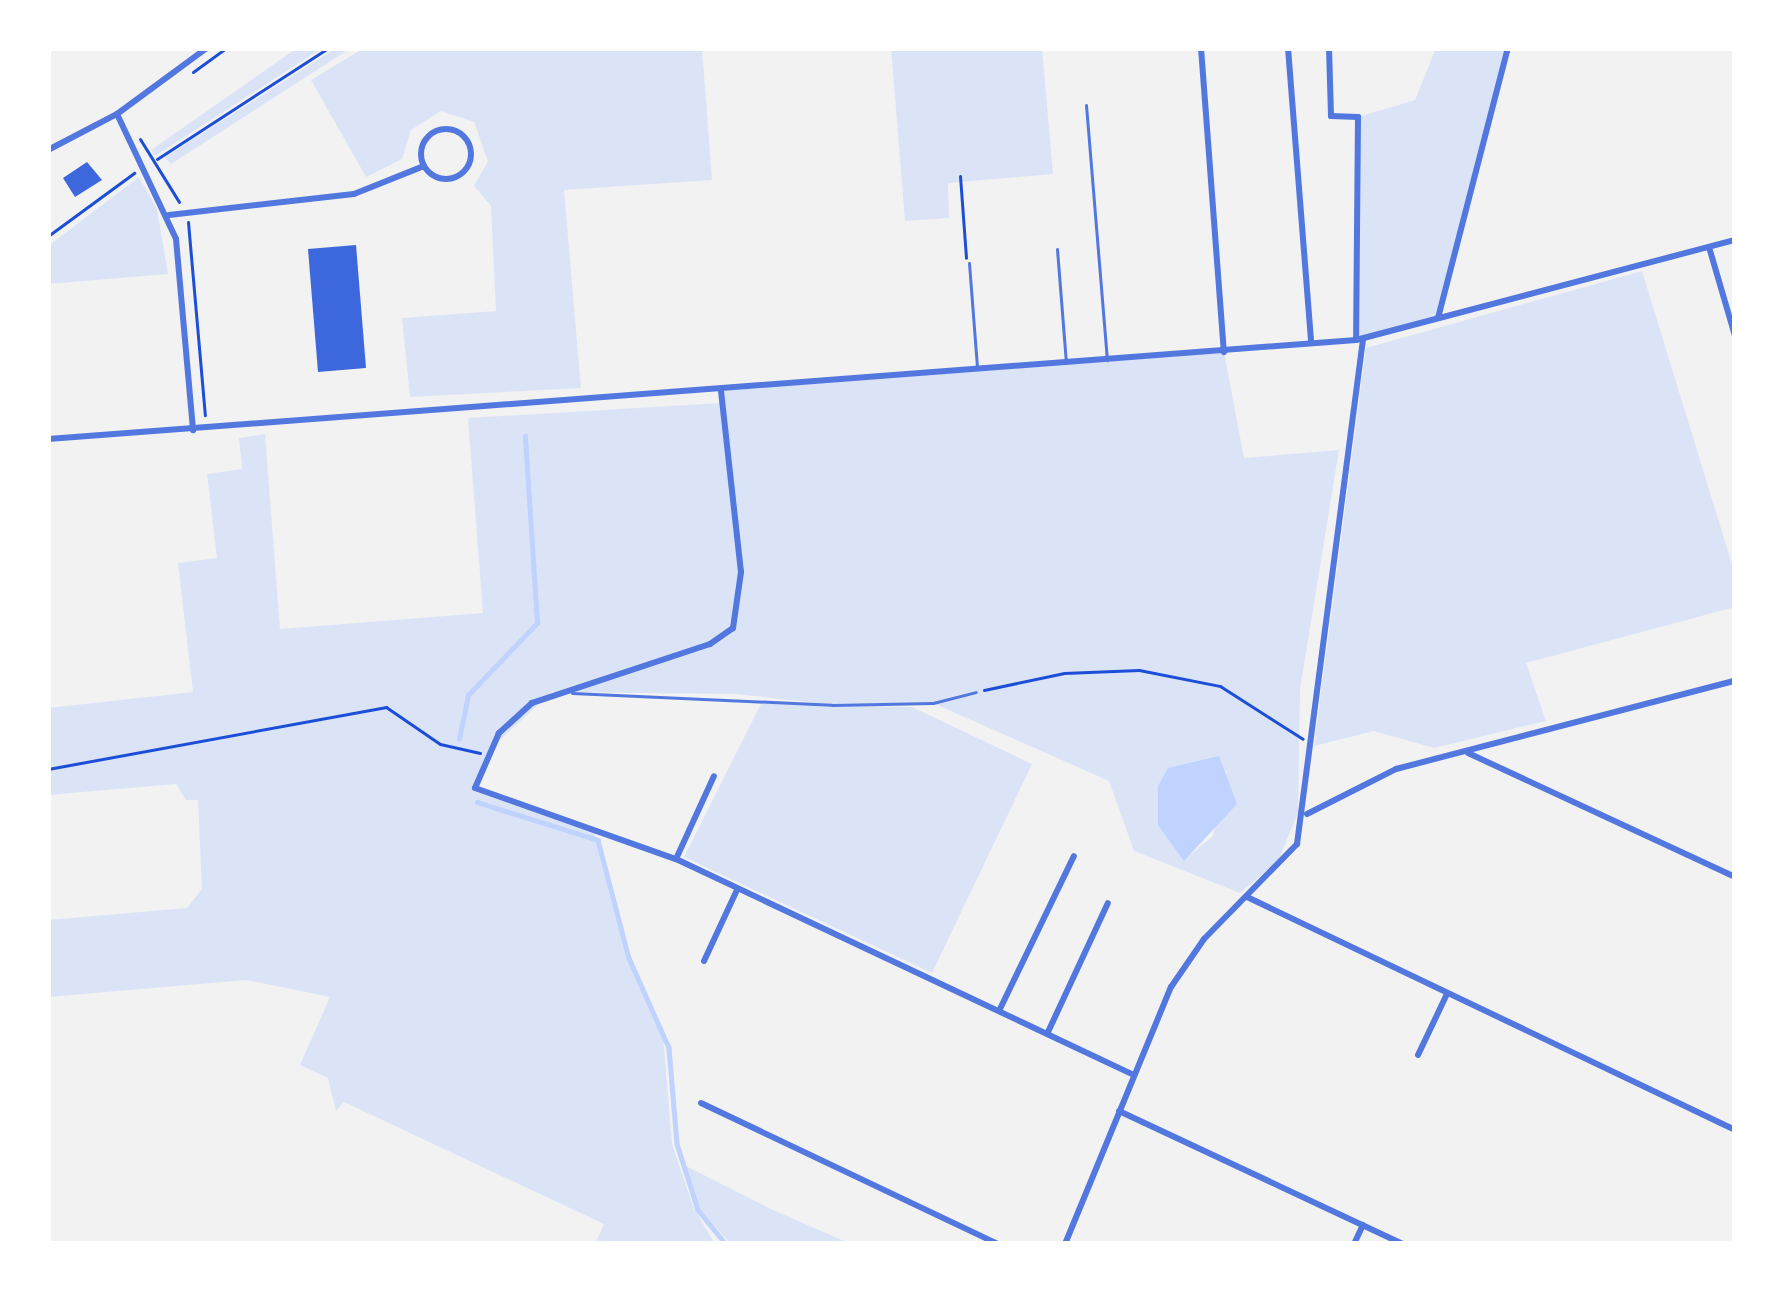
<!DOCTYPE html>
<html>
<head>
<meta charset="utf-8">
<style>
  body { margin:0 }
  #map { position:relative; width:1783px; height:1292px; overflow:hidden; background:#f2f2f2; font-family:Roboto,sans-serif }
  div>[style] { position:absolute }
  .green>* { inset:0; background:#dbe4f7 }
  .water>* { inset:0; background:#bfd3fe }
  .stream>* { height:4.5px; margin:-2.25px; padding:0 2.25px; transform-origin:2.25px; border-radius:2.25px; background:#bfd3fe }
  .building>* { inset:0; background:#3d67dc }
  .path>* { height:3px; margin:-1.5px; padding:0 1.5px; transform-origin:1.5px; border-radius:1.5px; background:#1d4ed8 }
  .service>* { height:3px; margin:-1.5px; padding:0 1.5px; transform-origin:1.5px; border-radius:1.5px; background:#5277de }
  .minor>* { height:6px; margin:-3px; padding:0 3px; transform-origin:3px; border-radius:3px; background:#5277de }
  .minor>.ring { margin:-3px; padding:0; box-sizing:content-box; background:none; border:6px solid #5277de; border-radius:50% }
  span { translate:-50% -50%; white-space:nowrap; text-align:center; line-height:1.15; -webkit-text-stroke:12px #fff; paint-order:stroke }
  .frame { position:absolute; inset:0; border:51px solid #fff; pointer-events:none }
</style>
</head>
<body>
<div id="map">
  <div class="green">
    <i style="clip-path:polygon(297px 48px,322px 48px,155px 156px,151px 150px)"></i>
    <i style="clip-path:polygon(336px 48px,351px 48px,171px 164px,165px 157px)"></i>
    <i style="clip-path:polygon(364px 48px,702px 48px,712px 180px,564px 190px,581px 388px,410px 397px,402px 318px,496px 311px,491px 206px,474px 186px,488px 161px,474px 122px,441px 111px,411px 130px,402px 159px,366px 177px,311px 80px)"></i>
    <i style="clip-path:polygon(891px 48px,1042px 48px,1053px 174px,948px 183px,949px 218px,905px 221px)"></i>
    <i style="clip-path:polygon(1436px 48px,1508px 48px,1438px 318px,1356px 340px,1358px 117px,1415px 100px)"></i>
    <i style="clip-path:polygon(139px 177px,157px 209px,168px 274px,48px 284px,48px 246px)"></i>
    <i style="clip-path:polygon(1642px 271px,1735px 574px,1735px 607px,1526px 663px,1546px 721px,1434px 748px,1374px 731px,1314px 746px,1366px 348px)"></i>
    <i style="clip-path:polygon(evenodd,1224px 352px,1244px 458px,1339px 450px,1300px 689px,1298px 813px,1278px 861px,1240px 893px,1134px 851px,1109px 781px,933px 703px,849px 706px,912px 707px,1032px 764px,932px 973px,684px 857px,761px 704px,826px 704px,736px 694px,552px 692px,488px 751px,475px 788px,594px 832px,628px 958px,663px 1035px,672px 1144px,694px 1209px,715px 1244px,595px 1244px,604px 1224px,344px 1102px,336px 1111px,328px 1078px,300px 1065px,330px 997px,246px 980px,48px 997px,48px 920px,187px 908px,202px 889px,198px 800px,186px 800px,176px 784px,48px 795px,48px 708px,193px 692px,178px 563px,217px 558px,207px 474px,242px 469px,239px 438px,265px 434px,280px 629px,483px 613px,468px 418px,721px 403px,721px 391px,1224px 352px,1227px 770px,1213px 836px,1184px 860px,1227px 770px)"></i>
    <i style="clip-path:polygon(686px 1166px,773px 1210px,851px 1244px,731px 1244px,698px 1207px)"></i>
  </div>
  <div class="water">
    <i style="clip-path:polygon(1219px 756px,1237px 804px,1184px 861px,1158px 825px,1158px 786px,1168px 768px)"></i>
  </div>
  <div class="stream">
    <i style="left:459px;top:739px;width:45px;rotate:-78.4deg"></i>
    <i style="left:468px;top:695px;width:100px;rotate:-46.2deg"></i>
    <i style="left:537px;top:623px;width:187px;rotate:-93.7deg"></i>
    <i style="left:477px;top:802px;width:127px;rotate:17.4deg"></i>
    <i style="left:598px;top:840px;width:122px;rotate:75.3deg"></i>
    <i style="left:629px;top:958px;width:98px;rotate:66deg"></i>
    <i style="left:669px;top:1048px;width:96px;rotate:85.2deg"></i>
    <i style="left:677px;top:1144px;width:69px;rotate:72.3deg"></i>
    <i style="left:698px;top:1210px;width:44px;rotate:50.5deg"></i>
  </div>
  <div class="building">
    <i style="clip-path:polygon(87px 162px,102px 180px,75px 197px,63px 178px)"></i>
    <i style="clip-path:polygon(356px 245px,366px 368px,318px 372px,308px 249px)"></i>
  </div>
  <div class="path">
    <i style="left:193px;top:72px;width:41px;rotate:-36deg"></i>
    <i style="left:140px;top:139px;width:74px;rotate:58.2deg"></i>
    <i style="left:157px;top:159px;width:204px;rotate:-33deg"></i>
    <i style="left:960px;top:176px;width:82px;rotate:85.8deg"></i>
    <i style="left:188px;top:222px;width:194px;rotate:85deg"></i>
    <i style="left:48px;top:236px;width:107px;rotate:-36.2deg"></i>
    <i style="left:984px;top:690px;width:82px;rotate:-12deg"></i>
    <i style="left:1064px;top:673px;width:75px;rotate:-2.3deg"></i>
    <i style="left:1139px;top:670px;width:83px;rotate:11.2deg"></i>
    <i style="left:1220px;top:686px;width:98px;rotate:32.6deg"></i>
    <i style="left:48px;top:769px;width:344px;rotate:-10.4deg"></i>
    <i style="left:386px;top:707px;width:65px;rotate:34.4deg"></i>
    <i style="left:440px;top:744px;width:41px;rotate:12.7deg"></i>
  </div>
  <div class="service">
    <i style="left:1086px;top:105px;width:256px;rotate:85.3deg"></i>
    <i style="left:1057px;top:249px;width:114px;rotate:85.5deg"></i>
    <i style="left:969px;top:263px;width:105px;rotate:85.6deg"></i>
    <i style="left:572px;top:693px;width:260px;rotate:2.6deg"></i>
    <i style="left:832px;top:705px;width:101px;rotate:-1.1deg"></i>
    <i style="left:933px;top:703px;width:44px;rotate:-14.3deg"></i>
  </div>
  <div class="minor">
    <i style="left:1201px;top:48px;width:305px;rotate:85.7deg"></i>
    <i style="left:1288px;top:48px;width:296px;rotate:85.5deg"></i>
    <i style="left:1329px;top:48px;width:68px;rotate:88.3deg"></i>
    <i style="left:1331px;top:116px;width:27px;rotate:2deg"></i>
    <i style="left:1358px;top:117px;width:223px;rotate:90.5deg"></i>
    <i style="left:117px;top:114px;width:138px;rotate:64.7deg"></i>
    <i style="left:176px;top:239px;width:192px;rotate:84.9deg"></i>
    <i class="ring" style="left:421px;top:129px;width:44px;height:44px"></i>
    <i style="left:48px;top:150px;width:78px;rotate:-27.6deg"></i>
    <i style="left:117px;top:114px;width:112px;rotate:-36.3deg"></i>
    <i style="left:169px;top:215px;width:186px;rotate:-6.5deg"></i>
    <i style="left:354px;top:194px;width:75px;rotate:-21.8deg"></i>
    <i style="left:1709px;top:247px;width:93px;rotate:73.7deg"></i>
    <i style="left:1438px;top:318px;width:279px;rotate:-75.5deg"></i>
    <i style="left:721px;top:391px;width:182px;rotate:83.7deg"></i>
    <i style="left:741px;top:572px;width:57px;rotate:98.1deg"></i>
    <i style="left:733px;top:628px;width:28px;rotate:145deg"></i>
    <i style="left:710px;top:644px;width:188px;rotate:161.7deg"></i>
    <i style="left:532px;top:703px;width:45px;rotate:137.7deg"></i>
    <i style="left:499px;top:733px;width:60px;rotate:113.6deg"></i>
    <i style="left:475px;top:788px;width:213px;rotate:19.5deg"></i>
    <i style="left:676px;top:859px;width:506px;rotate:25.25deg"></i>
    <i style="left:48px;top:439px;width:1312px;rotate:-4.33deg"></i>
    <i style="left:1356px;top:340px;width:392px;rotate:-14.8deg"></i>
    <i style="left:1468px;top:753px;width:294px;rotate:24.9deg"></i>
    <i style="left:1307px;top:814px;width:100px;rotate:-26.8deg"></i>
    <i style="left:1396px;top:769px;width:350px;rotate:-14.6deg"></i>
    <i style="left:676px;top:859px;width:91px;rotate:-65.4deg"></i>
    <i style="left:1247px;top:897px;width:541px;rotate:25.52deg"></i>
    <i style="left:704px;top:961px;width:78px;rotate:-65.1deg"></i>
    <i style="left:999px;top:1011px;width:172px;rotate:-64.2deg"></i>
    <i style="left:1048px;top:1032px;width:142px;rotate:-65.1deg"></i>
    <i style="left:1418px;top:1055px;width:68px;rotate:-64.6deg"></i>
    <i style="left:701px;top:1103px;width:329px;rotate:25.4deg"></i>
    <i style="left:1119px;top:1111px;width:314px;rotate:25.1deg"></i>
    <i style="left:1065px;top:1244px;width:278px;rotate:-67.6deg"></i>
    <i style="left:1171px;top:987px;width:58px;rotate:-55.5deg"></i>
    <i style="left:1204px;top:939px;width:133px;rotate:-45.6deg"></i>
    <i style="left:1297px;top:844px;width:509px;rotate:-82.55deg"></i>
    <i style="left:1354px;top:1244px;width:21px;rotate:-65deg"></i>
  </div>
  <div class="frame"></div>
</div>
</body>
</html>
